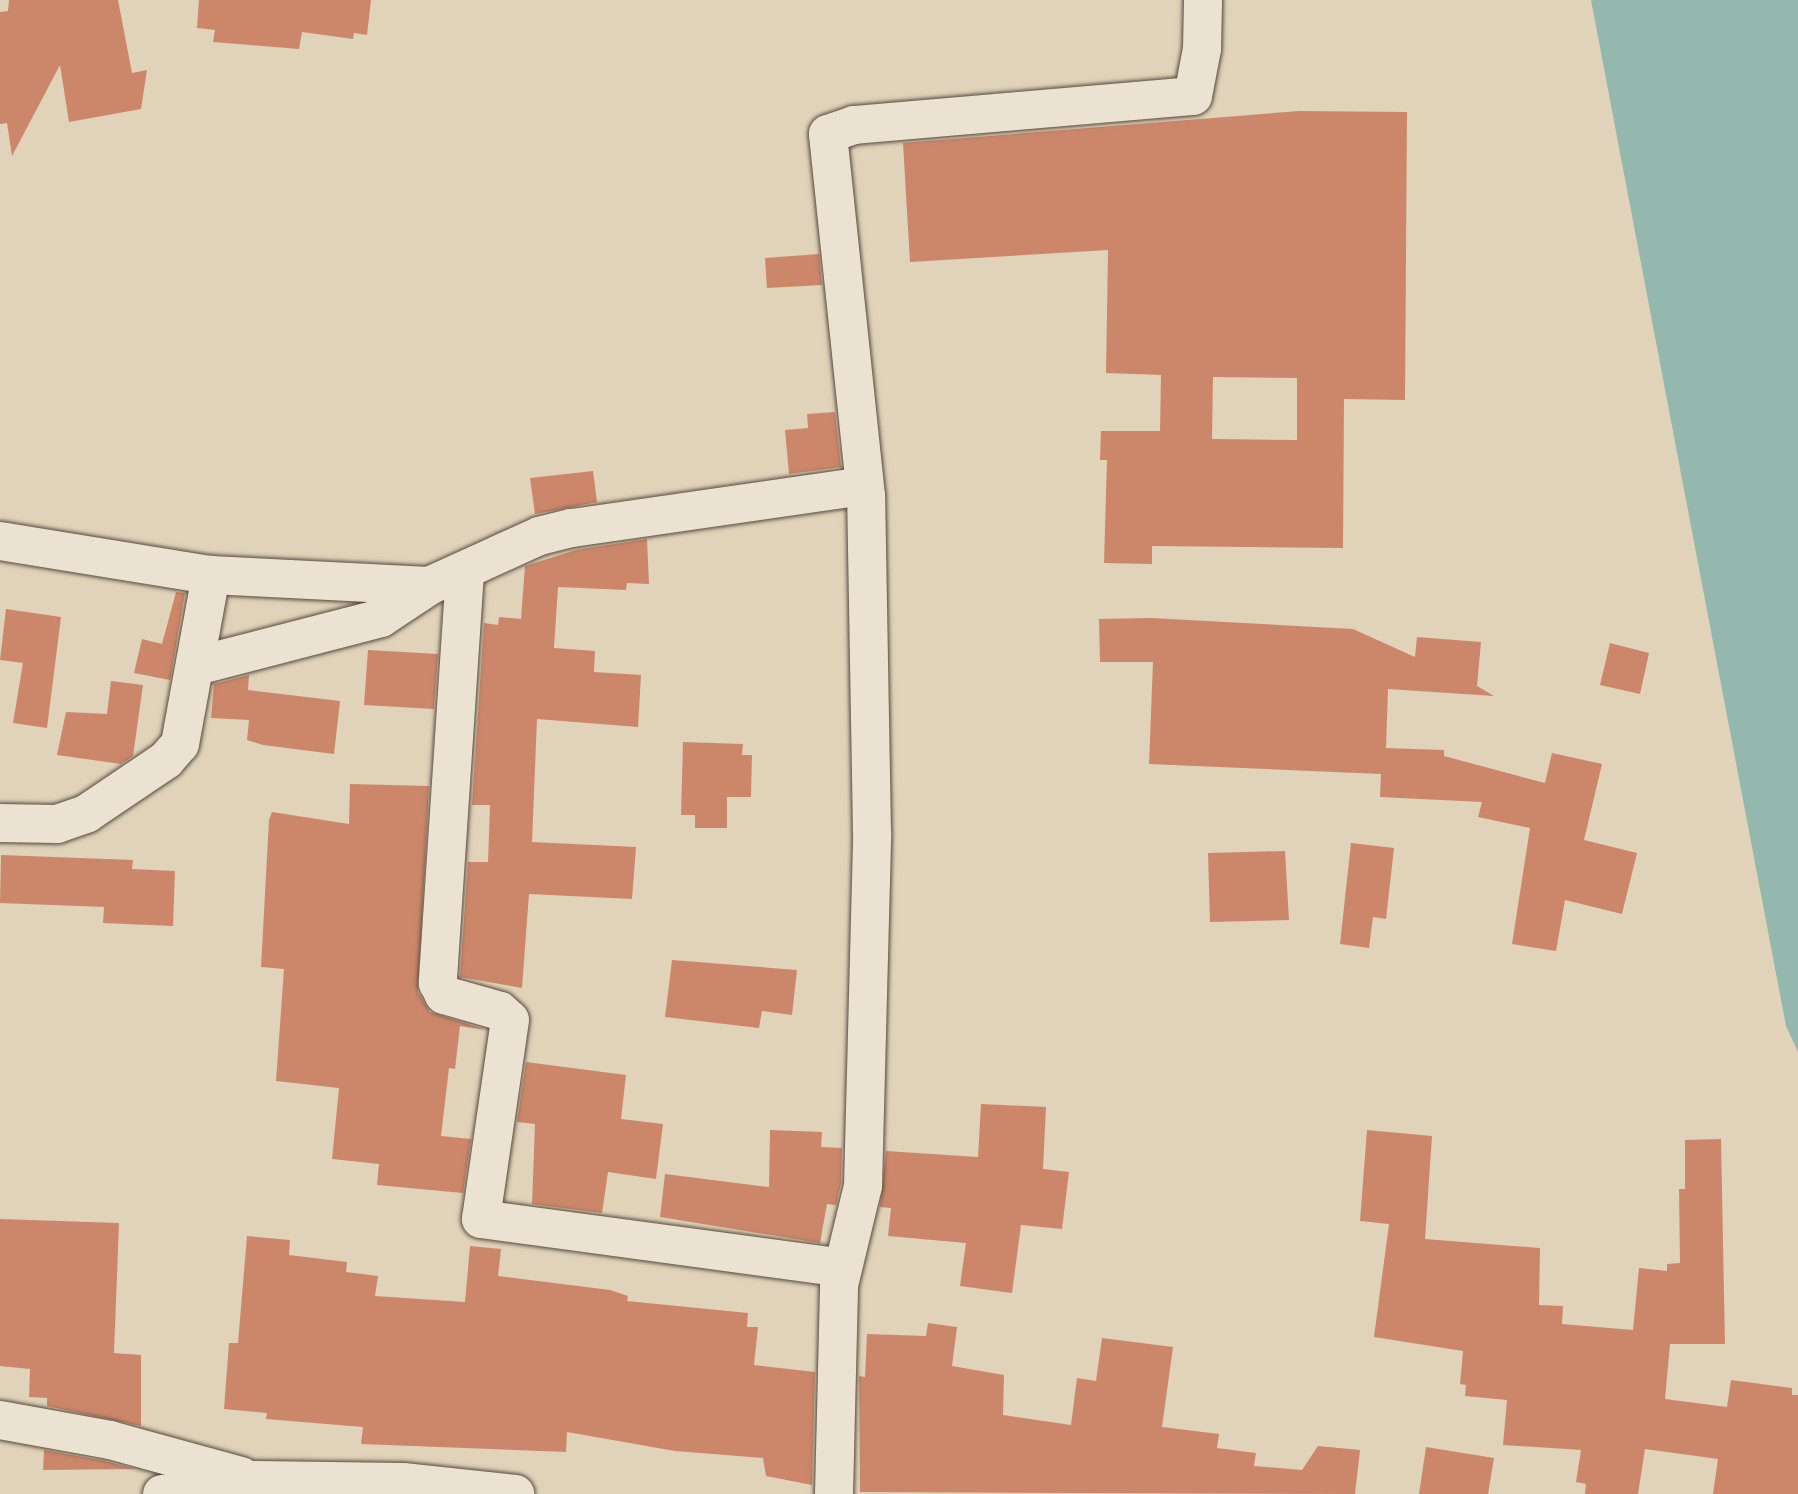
<!DOCTYPE html>
<html>
<head>
<meta charset="utf-8">
<style>
  body { margin:0 }
  #map { position:relative; width:1798px; height:1494px; overflow:hidden; background:#e0d3ba; font-family:"IM FELL French Canon",serif }
  div>[style] { position:absolute }
  .water>* { inset:0; background:#94b8ad }
  .building>* { inset:0; background:#cc876a }
  .roads { filter:drop-shadow(0 0 2px #57493c) drop-shadow(0 0 2px #57493c) }
  .minor>* { height:38px; margin:-19px; padding:0 19px; transform-origin:19px; border-radius:19px; background:#ebe2d2 }
  span { translate:-50% -50%; white-space:nowrap; text-align:center; line-height:1.15; -webkit-text-stroke:6px #ebe2d2; paint-order:stroke }
</style>
</head>
<body>
<div id="map">
  <div class="water">
    <i style="clip-path:polygon(1591px 0,1798px 0,1798px 1052px,1786px 1026px)"></i>
  </div>
  <div class="building">
    <i style="clip-path:polygon(9px 0,118px 0,132px 73px,147px 70px,141px 109px,69px 122px,60px 65px,12px 156px,7px 123px,0 124px,0 12px,8px 11px)"></i>
    <i style="clip-path:polygon(199px 0,371px 0,367px 35px,354px 33px,353px 39px,302px 32px,299px 49px,213px 42px,215px 30px,197px 28px)"></i>
    <i style="clip-path:polygon(evenodd,1299px 111px,1407px 112px,1405px 400px,1344px 399px,1343px 548px,1152px 546px,1152px 564px,1104px 563px,1107px 460px,1100px 460px,1101px 431px,1160px 431px,1161px 375px,1106px 373px,1108px 250px,910px 262px,903px 143px,1299px 111px,1213px 377px,1297px 378px,1297px 440px,1212px 439px,1213px 377px)"></i>
    <i style="clip-path:polygon(819px 254px,822px 285px,767px 288px,765px 258px)"></i>
    <i style="clip-path:polygon(835px 412px,841px 467px,789px 474px,785px 430px,808px 428px,807px 414px)"></i>
    <i style="clip-path:polygon(593px 471px,597px 502px,535px 514px,530px 478px)"></i>
    <i style="clip-path:polygon(647px 539px,649px 584px,627px 583px,626px 590px,558px 587px,554px 648px,595px 651px,594px 672px,641px 675px,638px 727px,537px 719px,532px 842px,636px 847px,632px 899px,529px 894px,522px 988px,460px 977px,468px 862px,488px 862px,490px 805px,472px 805px,484px 623px,498px 625px,499px 617px,521px 619px,525px 566px,576px 550px)"></i>
    <i style="clip-path:polygon(176px 592px,185px 593px,170px 680px,134px 673px,142px 639px,162px 644px)"></i>
    <i style="clip-path:polygon(6px 609px,61px 617px,47px 728px,13px 723px,23px 663px,0 660px)"></i>
    <i style="clip-path:polygon(1151px 618px,1353px 629px,1415px 657px,1417px 637px,1481px 642px,1477px 686px,1494px 696px,1388px 689px,1386px 748px,1444px 750px,1444px 756px,1545px 783px,1552px 753px,1602px 764px,1584px 840px,1637px 853px,1622px 914px,1565px 900px,1556px 951px,1512px 944px,1530px 828px,1478px 817px,1482px 802px,1380px 797px,1381px 774px,1149px 764px,1153px 662px,1100px 662px,1099px 619px)"></i>
    <i style="clip-path:polygon(1610px 643px,1649px 653px,1640px 694px,1600px 685px)"></i>
    <i style="clip-path:polygon(368px 650px,438px 654px,434px 709px,364px 705px)"></i>
    <i style="clip-path:polygon(249px 675px,248px 690px,340px 701px,334px 754px,263px 745px,247px 740px,249px 720px,211px 718px,214px 684px)"></i>
    <i style="clip-path:polygon(111px 681px,143px 685px,133px 756px,121px 764px,57px 755px,66px 712px,107px 714px)"></i>
    <i style="clip-path:polygon(683px 742px,743px 744px,742px 755px,752px 755px,751px 797px,727px 797px,727px 828px,695px 828px,695px 815px,681px 815px)"></i>
    <i style="clip-path:polygon(350px 784px,429px 786px,418px 992px,430px 1012px,486px 1030px,460px 1026px,455px 1069px,449px 1068px,441px 1136px,471px 1139px,463px 1193px,377px 1185px,379px 1164px,332px 1159px,339px 1088px,276px 1081px,284px 969px,261px 967px,269px 820px,272px 812px,349px 824px)"></i>
    <i style="clip-path:polygon(1351px 843px,1394px 848px,1386px 919px,1373px 917px,1369px 948px,1340px 944px)"></i>
    <i style="clip-path:polygon(1285px 851px,1289px 920px,1210px 922px,1208px 853px)"></i>
    <i style="clip-path:polygon(1px 855px,133px 860px,132px 869px,175px 871px,173px 926px,103px 923px,104px 907px,0 903px)"></i>
    <i style="clip-path:polygon(672px 960px,797px 970px,792px 1015px,762px 1011px,759px 1028px,665px 1017px)"></i>
    <i style="clip-path:polygon(526px 1062px,626px 1075px,621px 1119px,663px 1124px,656px 1179px,608px 1172px,602px 1213px,532px 1204px,535px 1124px,517px 1122px)"></i>
    <i style="clip-path:polygon(981px 1104px,1046px 1107px,1043px 1169px,1069px 1172px,1062px 1229px,1021px 1225px,1012px 1293px,960px 1286px,966px 1243px,888px 1236px,891px 1208px,880px 1207px,886px 1151px,978px 1157px)"></i>
    <i style="clip-path:polygon(770px 1130px,822px 1132px,821px 1147px,842px 1148px,841px 1183px,836px 1205px,827px 1204px,820px 1243px,660px 1217px,665px 1174px,769px 1187px)"></i>
    <i style="clip-path:polygon(1367px 1130px,1432px 1136px,1425px 1239px,1540px 1248px,1539px 1305px,1563px 1306px,1562px 1324px,1633px 1330px,1639px 1268px,1667px 1271px,1667px 1264px,1680px 1263px,1679px 1189px,1685px 1189px,1685px 1140px,1721px 1139px,1725px 1344px,1670px 1344px,1665px 1399px,1727px 1407px,1731px 1380px,1792px 1388px,1792px 1395px,1798px 1395px,1798px 1494px,1713px 1494px,1718px 1459px,1645px 1449px,1638px 1494px,1585px 1494px,1586px 1484px,1576px 1482px,1581px 1450px,1503px 1445px,1507px 1400px,1465px 1396px,1466px 1385px,1460px 1384px,1463px 1351px,1374px 1337px,1389px 1224px,1360px 1221px)"></i>
    <i style="clip-path:polygon(0 1219px,119px 1223px,114px 1353px,141px 1355px,141px 1426px,47px 1406px,47px 1398px,29px 1397px,30px 1369px,0 1366px)"></i>
    <i style="clip-path:polygon(247px 1236px,290px 1240px,289px 1255px,347px 1262px,346px 1272px,378px 1276px,375px 1296px,465px 1302px,470px 1246px,501px 1249px,498px 1276px,610px 1290px,628px 1296px,627px 1301px,748px 1313px,747px 1327px,758px 1327px,754px 1365px,815px 1372px,812px 1485px,766px 1476px,763px 1458px,675px 1451px,567px 1432px,566px 1452px,361px 1444px,363px 1427px,266px 1419px,267px 1413px,224px 1409px,229px 1343px,238px 1343px)"></i>
    <i style="clip-path:polygon(928px 1323px,957px 1327px,952px 1366px,1004px 1375px,1003px 1415px,1071px 1425px,1077px 1378px,1096px 1381px,1102px 1338px,1173px 1347px,1162px 1427px,1219px 1434px,1217px 1448px,1256px 1453px,1254px 1466px,1302px 1470px,1318px 1446px,1360px 1450px,1355px 1494px,860px 1492px,859px 1376px,865px 1377px,867px 1334px,926px 1336px)"></i>
    <i style="clip-path:polygon(1426px 1447px,1494px 1458px,1488px 1494px,1419px 1494px)"></i>
    <i style="clip-path:polygon(44px 1450px,105px 1461px,135px 1469px,43px 1470px)"></i>
  </div>
  <div class="roads">
    <div class="minor">
      <i style="left:0;top:541px;width:214px;rotate:9.2deg"></i>
      <i style="left:211px;top:575px;width:218px;rotate:2.9deg"></i>
      <i style="left:429px;top:586px;width:121px;rotate:-24.4deg"></i>
      <i style="left:539px;top:536px;width:34px;rotate:-14deg"></i>
      <i style="left:572px;top:528px;width:295px;rotate:-8.2deg"></i>
      <i style="left:465px;top:572px;width:412px;rotate:93.8deg"></i>
      <i style="left:438px;top:983px;width:13px;rotate:63deg"></i>
      <i style="left:444px;top:995px;width:58px;rotate:15.9deg"></i>
      <i style="left:500px;top:1011px;width:13px;rotate:42deg"></i>
      <i style="left:510px;top:1020px;width:201px;rotate:98.3deg"></i>
      <i style="left:481px;top:1219px;width:365px;rotate:7.7deg"></i>
      <i style="left:196px;top:666px;width:191px;rotate:-14.5deg"></i>
      <i style="left:381px;top:618px;width:58px;rotate:-33.7deg"></i>
      <i style="left:0;top:823px;width:57px;rotate:1deg"></i>
      <i style="left:57px;top:824px;width:31px;rotate:-19deg"></i>
      <i style="left:86px;top:814px;width:97px;rotate:-34deg"></i>
      <i style="left:166px;top:760px;width:21px;rotate:-49deg"></i>
      <i style="left:180px;top:744px;width:172px;rotate:-79.6deg"></i>
      <i style="left:0;top:1420px;width:112px;rotate:10.3deg"></i>
      <i style="left:110px;top:1440px;width:136px;rotate:15.4deg"></i>
      <i style="left:162px;top:1494px;width:95px;rotate:-8.5deg"></i>
      <i style="left:256px;top:1480px;width:147px;rotate:0.8deg"></i>
      <i style="left:403px;top:1482px;width:113px;rotate:6.1deg"></i>
      <i style="left:834px;top:1494px;width:209px;rotate:-88.6deg"></i>
      <i style="left:839px;top:1285px;width:102px;rotate:-76.4deg"></i>
      <i style="left:863px;top:1186px;width:353px;rotate:-88.5deg"></i>
      <i style="left:872px;top:833px;width:337px;rotate:-91deg"></i>
      <i style="left:866px;top:496px;width:364px;rotate:-96deg"></i>
      <i style="left:828px;top:134px;width:28px;rotate:-19deg"></i>
      <i style="left:854px;top:125px;width:340px;rotate:-4.9deg"></i>
      <i style="left:1193px;top:96px;width:48px;rotate:-79.2deg"></i>
      <i style="left:1202px;top:49px;width:49px;rotate:-88.8deg"></i>
    </div>
  </div>
</div>
</body>
</html>
